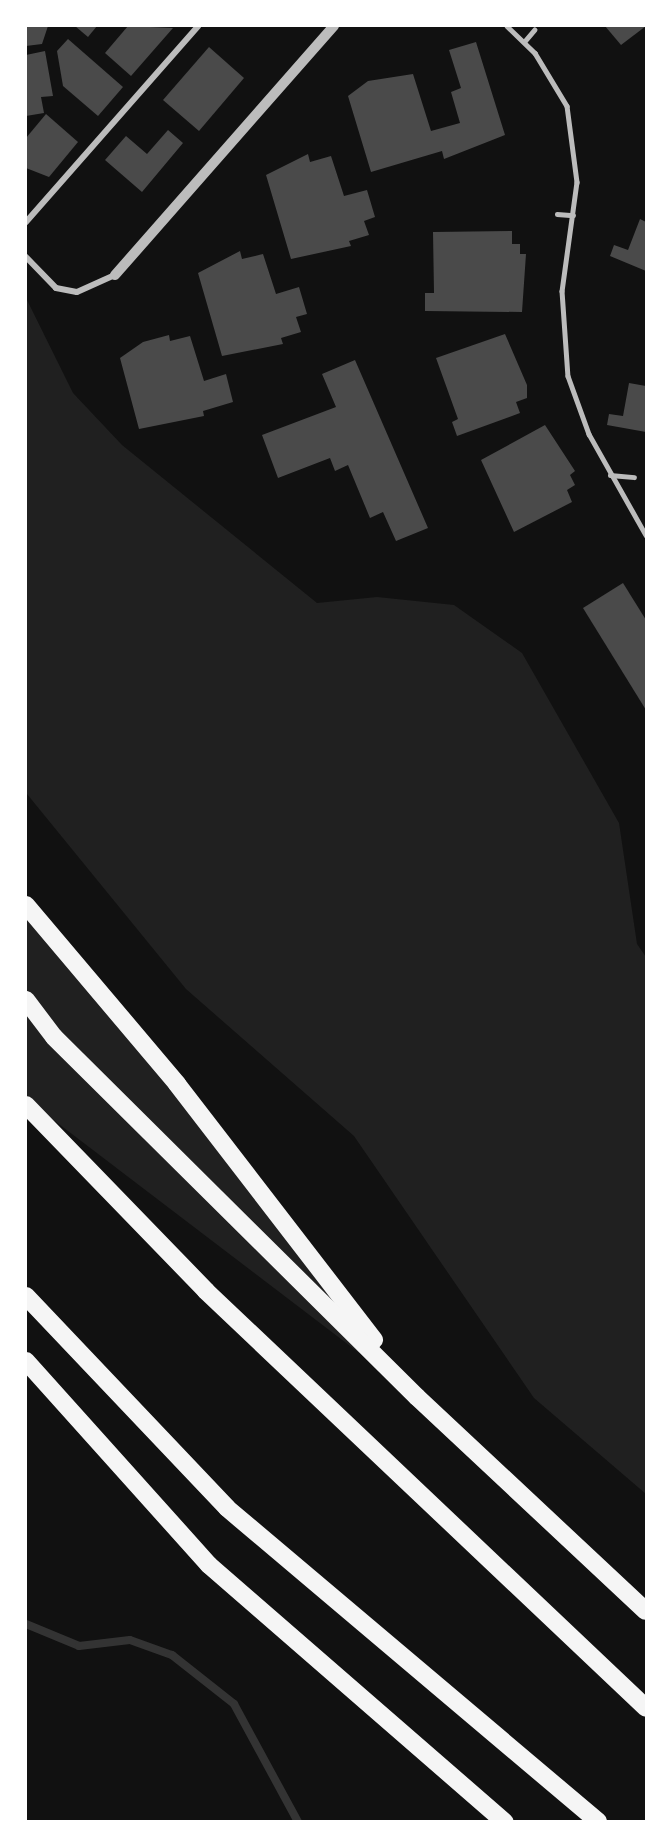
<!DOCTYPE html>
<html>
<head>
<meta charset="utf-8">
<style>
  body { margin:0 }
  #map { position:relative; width:672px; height:1847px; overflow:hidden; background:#111; font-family:"Sofia Sans Condensed",sans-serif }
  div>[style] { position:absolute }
  .green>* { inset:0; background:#202020 }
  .stream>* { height:8px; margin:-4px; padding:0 4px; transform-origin:4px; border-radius:4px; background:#333 }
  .building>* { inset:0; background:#4a4a4a }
  .service>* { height:4.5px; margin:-2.25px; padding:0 2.25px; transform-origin:2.25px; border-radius:2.25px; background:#bcbcbc }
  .minor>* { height:6px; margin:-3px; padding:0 3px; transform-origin:3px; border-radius:3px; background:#bcbcbc }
  .tertiary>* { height:10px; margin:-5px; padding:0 5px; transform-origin:5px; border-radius:5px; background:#bcbcbc }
  .motorway>* { height:18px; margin:-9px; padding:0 9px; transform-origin:9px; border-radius:9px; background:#f5f5f5 }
  span { translate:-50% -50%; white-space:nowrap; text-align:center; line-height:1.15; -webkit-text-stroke:4.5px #fff; paint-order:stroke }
  .frame { position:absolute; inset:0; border:27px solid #fff; pointer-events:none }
</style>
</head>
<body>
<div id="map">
  <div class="green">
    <i style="clip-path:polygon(26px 298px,73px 393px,122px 445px,317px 603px,377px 597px,454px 605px,522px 653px,619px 823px,637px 944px,646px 957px,646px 1494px,534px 1398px,354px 1136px,186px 989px,27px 794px)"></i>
    <i style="clip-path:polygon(26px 905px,417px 1397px,26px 1099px)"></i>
  </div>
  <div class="stream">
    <i style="left:26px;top:1624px;width:57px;rotate:22.5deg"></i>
    <i style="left:79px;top:1646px;width:51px;rotate:-6.7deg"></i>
    <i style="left:130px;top:1640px;width:45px;rotate:19.7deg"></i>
    <i style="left:172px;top:1655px;width:79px;rotate:38.3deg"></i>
    <i style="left:234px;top:1704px;width:134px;rotate:61.5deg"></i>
  </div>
  <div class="building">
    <i style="clip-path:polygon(26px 26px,48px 26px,42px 44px,26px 46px)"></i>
    <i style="clip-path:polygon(75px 26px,97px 26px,88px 37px)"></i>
    <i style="clip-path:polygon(128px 26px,173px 28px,131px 76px,105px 53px)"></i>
    <i style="clip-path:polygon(605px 26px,646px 26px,621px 45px)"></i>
    <i style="clip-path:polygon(68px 39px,123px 87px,98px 116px,63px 86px,57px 51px)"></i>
    <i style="clip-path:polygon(476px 42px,505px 135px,444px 159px,442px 151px,371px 172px,348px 96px,368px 81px,413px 74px,431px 131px,460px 123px,451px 92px,461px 88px,449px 50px)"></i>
    <i style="clip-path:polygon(209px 47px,244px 78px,199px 131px,163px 100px)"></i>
    <i style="clip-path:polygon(45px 51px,53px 96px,41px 97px,44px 113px,26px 116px,26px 55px)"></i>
    <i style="clip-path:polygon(46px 114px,78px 142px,49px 177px,26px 168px,26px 138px)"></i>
    <i style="clip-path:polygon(168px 130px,183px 143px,142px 192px,105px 160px,126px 136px,147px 154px)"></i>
    <i style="clip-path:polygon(308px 154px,310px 162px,331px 156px,344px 196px,367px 190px,375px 217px,364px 221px,369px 235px,349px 241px,351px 246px,291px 259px,266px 175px)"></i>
    <i style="clip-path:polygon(640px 219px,646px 222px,646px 271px,610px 256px,614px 245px,628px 250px)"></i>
    <i style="clip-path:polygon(512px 231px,512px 244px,520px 244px,520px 254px,526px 254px,522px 312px,425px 311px,425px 293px,434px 293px,433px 232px)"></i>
    <i style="clip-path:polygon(240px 251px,242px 259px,263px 254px,276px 294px,299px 287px,307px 314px,296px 317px,301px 332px,281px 338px,283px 344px,222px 356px,198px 273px)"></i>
    <i style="clip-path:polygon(505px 334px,527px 385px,527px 398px,516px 402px,520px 413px,457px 436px,452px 422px,458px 419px,436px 358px)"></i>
    <i style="clip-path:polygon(169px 335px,170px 341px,190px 336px,204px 381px,226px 374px,233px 402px,203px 411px,204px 416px,139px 429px,120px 358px,143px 342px)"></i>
    <i style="clip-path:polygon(355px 360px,428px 528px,396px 541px,383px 512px,370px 518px,348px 465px,335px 471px,330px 458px,278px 478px,262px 435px,336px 407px,322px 374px)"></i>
    <i style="clip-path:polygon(629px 383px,646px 386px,646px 432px,607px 425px,609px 414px,623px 416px)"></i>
    <i style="clip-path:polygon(545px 425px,575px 471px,570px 475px,575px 485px,567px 490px,572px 502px,514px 532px,481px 460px)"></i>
    <i style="clip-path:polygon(623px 583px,646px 620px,646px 710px,583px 608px)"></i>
  </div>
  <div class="service">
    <i style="left:507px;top:26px;width:39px;rotate:44deg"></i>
    <i style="left:535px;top:53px;width:62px;rotate:58.9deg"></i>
    <i style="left:567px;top:106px;width:77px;rotate:82.5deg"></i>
    <i style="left:577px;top:182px;width:110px;rotate:97.8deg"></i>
    <i style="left:562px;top:291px;width:85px;rotate:86deg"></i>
    <i style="left:568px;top:376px;width:62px;rotate:70.1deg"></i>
    <i style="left:589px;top:434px;width:116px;rotate:60.6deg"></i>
    <i style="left:524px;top:42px;width:16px;rotate:-50deg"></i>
    <i style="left:557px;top:214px;width:16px;rotate:4deg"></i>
    <i style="left:610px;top:475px;width:24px;rotate:5deg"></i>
  </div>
  <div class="minor">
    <i style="left:26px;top:222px;width:261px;rotate:-48.7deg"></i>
    <i style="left:26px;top:257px;width:43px;rotate:45.9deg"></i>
    <i style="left:56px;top:288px;width:21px;rotate:11deg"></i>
    <i style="left:77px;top:292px;width:42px;rotate:-24.1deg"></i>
  </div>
  <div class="tertiary">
    <i style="left:115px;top:275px;width:332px;rotate:-48.7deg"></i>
  </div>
  <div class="motorway">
    <i style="left:26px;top:905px;width:234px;rotate:49.8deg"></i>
    <i style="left:177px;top:1084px;width:323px;rotate:52.4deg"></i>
    <i style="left:26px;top:1000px;width:46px;rotate:52.9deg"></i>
    <i style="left:54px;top:1037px;width:511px;rotate:44.76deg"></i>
    <i style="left:417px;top:1397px;width:313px;rotate:43.1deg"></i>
    <i style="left:26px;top:1105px;width:259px;rotate:45.9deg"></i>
    <i style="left:206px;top:1291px;width:606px;rotate:43.46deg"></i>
    <i style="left:26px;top:1296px;width:292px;rotate:46.5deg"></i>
    <i style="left:227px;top:1508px;width:486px;rotate:40.2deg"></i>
    <i style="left:26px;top:1361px;width:274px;rotate:48.1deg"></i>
    <i style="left:209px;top:1565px;width:392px;rotate:41deg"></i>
  </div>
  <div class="frame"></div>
</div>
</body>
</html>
